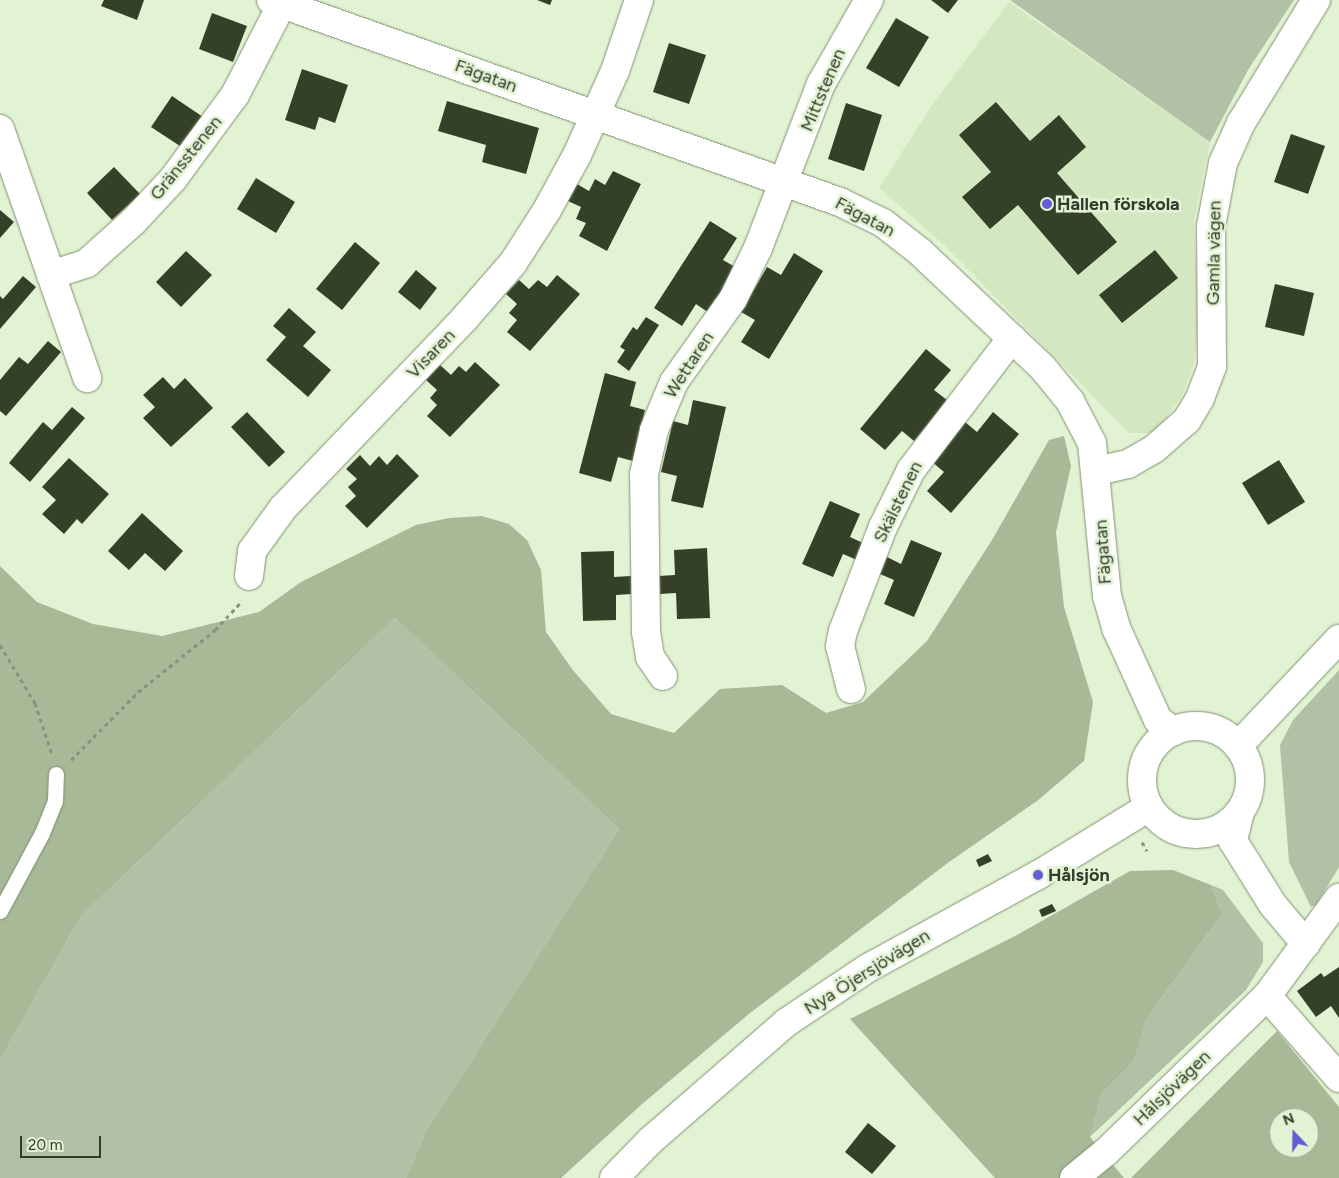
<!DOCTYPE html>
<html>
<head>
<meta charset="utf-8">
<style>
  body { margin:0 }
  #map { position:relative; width:1339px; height:1178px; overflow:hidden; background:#e2f3d3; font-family:Figtree,sans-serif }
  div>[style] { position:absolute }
  .built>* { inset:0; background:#d3e7c1 }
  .green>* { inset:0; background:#b2c0a6 }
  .forest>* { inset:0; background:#a8b998 }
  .building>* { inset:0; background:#344128 }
  .path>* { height:3px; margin-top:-1.5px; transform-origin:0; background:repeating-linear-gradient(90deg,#87937d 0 4px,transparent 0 8px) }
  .roads { filter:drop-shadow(0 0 1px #819174) drop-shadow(0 0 1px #819174) }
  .lane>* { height:15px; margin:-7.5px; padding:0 7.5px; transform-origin:7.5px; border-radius:7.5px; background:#fff }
  .street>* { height:28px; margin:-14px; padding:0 14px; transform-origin:14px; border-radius:14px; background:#fff }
  .secondary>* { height:28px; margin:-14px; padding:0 14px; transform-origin:14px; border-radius:14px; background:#fff }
  .secondary>.ring { margin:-14px; padding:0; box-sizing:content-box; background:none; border:28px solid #fff; border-radius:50% }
  .dots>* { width:14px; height:14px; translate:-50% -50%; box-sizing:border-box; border:2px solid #e2f3d3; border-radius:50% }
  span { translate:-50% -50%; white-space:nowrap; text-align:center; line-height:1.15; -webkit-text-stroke:5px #e2f3d3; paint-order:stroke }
  .street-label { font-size:18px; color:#343b2e }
  .poi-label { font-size:18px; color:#343b2e; font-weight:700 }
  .left { translate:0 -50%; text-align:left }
  .north { position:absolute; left:1269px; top:1108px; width:50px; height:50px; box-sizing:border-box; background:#e2f3d3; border:1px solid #9ca991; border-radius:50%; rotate:339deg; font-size:14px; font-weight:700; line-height:20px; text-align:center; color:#343b2e }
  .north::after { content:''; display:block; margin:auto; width:18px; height:22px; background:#625cd5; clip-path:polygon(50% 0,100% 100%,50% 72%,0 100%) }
  .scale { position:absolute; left:20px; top:1136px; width:81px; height:22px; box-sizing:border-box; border:2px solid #343b2e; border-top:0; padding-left:6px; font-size:15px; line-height:18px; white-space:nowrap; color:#343b2e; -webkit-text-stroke:4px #e2f3d3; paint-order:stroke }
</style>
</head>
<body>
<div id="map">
  <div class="built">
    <i style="clip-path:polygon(1009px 2px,1210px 142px,1194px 220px,1199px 318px,1194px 363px,1182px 396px,1155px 433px,1129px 433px,943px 244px,879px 188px,934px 102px)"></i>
  </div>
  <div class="green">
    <i style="clip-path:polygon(1010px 0,1294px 0,1248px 70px,1210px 142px)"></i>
    <i style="clip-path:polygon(395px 618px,619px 829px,425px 1133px,406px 1178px,0 1178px,0 1060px,81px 916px)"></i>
    <i style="clip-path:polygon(1339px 670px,1339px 867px,1316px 905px,1311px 907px,1289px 862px,1280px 745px,1293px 720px)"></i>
    <i style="clip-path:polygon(1211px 885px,1223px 890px,1263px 943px,1263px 962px,1246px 990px,1090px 1137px,1102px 1093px,1134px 1061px,1147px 1018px,1222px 914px)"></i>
  </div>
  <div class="forest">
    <i style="clip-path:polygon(1064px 436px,1071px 466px,1056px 532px,1064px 607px,1093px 702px,1084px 761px,1037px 801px,949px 862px,750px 1013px,641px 1105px,561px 1178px,406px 1178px,425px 1133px,619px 829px,395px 618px,81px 916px,0 1060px,0 566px,37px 602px,93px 624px,162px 636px,259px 612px,301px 582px,416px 525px,449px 518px,482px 516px,509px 524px,527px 540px,541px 570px,546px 632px,572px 669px,611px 714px,674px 733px,720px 689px,782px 685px,826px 713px,863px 702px,927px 641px,992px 540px,1049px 440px)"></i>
    <i style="clip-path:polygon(1173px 870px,1211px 885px,1222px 914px,1147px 1018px,1134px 1061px,1102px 1093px,1090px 1137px,1124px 1178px,995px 1178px,850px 1019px,1017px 935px,1130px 871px)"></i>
    <i style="clip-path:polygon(evenodd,1277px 1031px,1339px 1107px,1339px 1178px,1131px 1178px,1277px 1031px,1279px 1118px,1309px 1118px,1309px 1148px,1279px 1148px,1279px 1118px)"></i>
  </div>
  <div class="building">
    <i style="clip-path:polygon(104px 0,144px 0,137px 20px,101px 6px)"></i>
    <i style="clip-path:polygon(537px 0,552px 0,550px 5px)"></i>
    <i style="clip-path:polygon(931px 0,958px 0,948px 13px)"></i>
    <i style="clip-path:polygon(212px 13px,247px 26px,233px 62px,199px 49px)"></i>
    <i style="clip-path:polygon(896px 18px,929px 37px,899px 87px,866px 68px)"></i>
    <i style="clip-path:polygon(669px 43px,706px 55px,689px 104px,653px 92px)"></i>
    <i style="clip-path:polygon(302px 69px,348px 85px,335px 123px,319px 117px,315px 130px,285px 120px)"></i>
    <i style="clip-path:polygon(172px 96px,203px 117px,183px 148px,151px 127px)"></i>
    <i style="clip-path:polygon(447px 101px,539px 128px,526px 174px,482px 162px,486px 145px,438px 131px)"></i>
    <i style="clip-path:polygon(996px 102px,1030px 141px,1059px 115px,1086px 147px,1057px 173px,1117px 242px,1078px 275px,1018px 205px,990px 229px,962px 197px,991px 172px,959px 135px)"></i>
    <i style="clip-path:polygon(846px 103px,882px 115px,864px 171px,828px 159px)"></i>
    <i style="clip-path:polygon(1291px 134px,1325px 146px,1308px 194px,1274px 182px)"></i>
    <i style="clip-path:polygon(114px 167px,140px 194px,112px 220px,87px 193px)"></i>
    <i style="clip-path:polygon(613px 171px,641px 184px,607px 251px,579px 236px,586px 223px,576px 219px,581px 207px,568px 201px,577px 184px,589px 191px,595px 179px,605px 185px)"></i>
    <i style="clip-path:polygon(256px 178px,295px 202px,276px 233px,237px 209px)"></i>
    <i style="clip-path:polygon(0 210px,14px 222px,0 238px)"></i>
    <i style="clip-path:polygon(710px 221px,737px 238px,723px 260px,737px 268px,709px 313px,696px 304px,682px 326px,654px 308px)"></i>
    <i style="clip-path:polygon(355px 242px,380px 263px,342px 310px,316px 289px)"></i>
    <i style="clip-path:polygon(1155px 250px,1178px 278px,1122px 323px,1099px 295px)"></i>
    <i style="clip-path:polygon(186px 251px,212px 275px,181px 307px,156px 282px)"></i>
    <i style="clip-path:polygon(794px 253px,823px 271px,769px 359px,741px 342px,755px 320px,741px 312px,767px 267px,781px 275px)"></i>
    <i style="clip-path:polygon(416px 270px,437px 288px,420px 310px,398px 292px)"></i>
    <i style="clip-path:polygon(557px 275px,580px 294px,530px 351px,507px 332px,517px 320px,509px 313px,517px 304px,506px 294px,519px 280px,529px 289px,538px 280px,547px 287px)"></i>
    <i style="clip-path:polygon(23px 276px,36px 287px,0 329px,0 296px,3px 299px)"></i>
    <i style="clip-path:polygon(1275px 284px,1314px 293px,1304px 336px,1265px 327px)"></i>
    <i style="clip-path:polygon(289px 308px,316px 332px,303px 346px,331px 370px,308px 397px,266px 360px,286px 337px,273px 326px)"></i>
    <i style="clip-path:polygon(646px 317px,659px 325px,629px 371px,617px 362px,625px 350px,620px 347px,633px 327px,637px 330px)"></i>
    <i style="clip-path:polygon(48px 341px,61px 352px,6px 416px,0 411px,0 380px,19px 357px,28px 364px)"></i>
    <i style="clip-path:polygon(926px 349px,951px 370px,934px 390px,947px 400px,914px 441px,902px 431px,885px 450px,860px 429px)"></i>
    <i style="clip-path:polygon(475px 362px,500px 385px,450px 437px,427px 416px,437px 405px,430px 398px,437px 390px,426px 380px,440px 365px,451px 375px,459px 366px,466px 372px)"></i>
    <i style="clip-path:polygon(605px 373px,636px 382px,630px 406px,645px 410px,633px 461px,618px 457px,611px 482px,579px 473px)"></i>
    <i style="clip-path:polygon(163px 377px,174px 389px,185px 378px,213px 408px,171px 447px,143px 418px,155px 407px,143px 395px)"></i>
    <i style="clip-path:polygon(693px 400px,726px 407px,703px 508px,671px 501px,677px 476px,661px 472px,673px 421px,688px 425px)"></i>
    <i style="clip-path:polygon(72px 407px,85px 418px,30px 482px,9px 463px,43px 422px,52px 430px)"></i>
    <i style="clip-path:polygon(247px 412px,285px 452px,269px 467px,231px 427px)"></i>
    <i style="clip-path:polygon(993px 412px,1019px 434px,951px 513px,927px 491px,944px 472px,931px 461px,965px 422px,977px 432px)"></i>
    <i style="clip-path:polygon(397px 454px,419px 476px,367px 528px,345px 506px,356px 496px,348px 487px,357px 479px,346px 469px,360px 455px,370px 466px,379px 456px,387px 465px)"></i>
    <i style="clip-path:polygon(69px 458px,109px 494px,82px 524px,77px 519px,64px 534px,42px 514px,56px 500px,42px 487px)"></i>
    <i style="clip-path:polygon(1279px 460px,1305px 502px,1268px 525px,1242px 483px)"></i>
    <i style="clip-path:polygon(830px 501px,860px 514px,850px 537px,865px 544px,857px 560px,843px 554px,833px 577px,802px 564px)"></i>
    <i style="clip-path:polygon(142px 513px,183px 551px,165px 571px,145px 553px,129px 570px,108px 551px)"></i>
    <i style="clip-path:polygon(911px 540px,942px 553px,914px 617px,884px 604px,894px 580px,880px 574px,887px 557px,901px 564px)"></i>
    <i style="clip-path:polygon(707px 548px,710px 618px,677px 619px,676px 593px,660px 594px,659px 576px,675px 575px,674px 550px)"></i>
    <i style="clip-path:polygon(614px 551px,614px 577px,631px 576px,631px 594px,616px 595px,616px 620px,583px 621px,581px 552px)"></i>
    <i style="clip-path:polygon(988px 854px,992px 861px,979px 867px,976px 860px)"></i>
    <i style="clip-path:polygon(1052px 904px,1056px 911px,1042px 917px,1039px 910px)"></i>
    <i style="clip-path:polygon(1339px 967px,1339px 1018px,1331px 1006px,1316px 1017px,1297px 991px,1321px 973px,1324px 977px)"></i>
    <i style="clip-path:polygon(868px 1123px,896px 1146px,872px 1174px,845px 1152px)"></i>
  </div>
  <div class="path">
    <i style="left:0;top:645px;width:68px;rotate:58.9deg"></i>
    <i style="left:35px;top:703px;width:54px;rotate:71.6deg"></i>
    <i style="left:71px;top:760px;width:95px;rotate:-45.4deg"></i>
    <i style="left:138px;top:692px;width:99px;rotate:-38.8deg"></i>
    <i style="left:215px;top:630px;width:40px;rotate:-47deg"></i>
    <i style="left:1142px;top:842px;width:10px;rotate:61deg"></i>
  </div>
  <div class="roads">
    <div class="lane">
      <i style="left:0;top:911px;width:89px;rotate:-61.7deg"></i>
      <i style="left:42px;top:833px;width:35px;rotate:-68deg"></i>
      <i style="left:55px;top:801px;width:27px;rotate:-88deg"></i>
    </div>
    <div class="street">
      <i style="left:271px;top:0;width:604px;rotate:19.55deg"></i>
      <i style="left:840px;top:202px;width:48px;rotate:26deg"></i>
      <i style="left:883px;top:223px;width:46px;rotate:37.9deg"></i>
      <i style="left:919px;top:251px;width:170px;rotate:43.3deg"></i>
      <i style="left:1043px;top:368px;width:43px;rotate:50.7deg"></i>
      <i style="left:1070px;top:401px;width:47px;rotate:62.4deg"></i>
      <i style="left:1092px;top:443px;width:154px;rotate:84.4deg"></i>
      <i style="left:1107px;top:596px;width:35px;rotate:74deg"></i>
      <i style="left:1117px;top:630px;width:99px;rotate:65.5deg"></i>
      <i style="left:1158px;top:720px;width:19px;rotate:36deg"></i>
      <i style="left:0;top:129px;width:264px;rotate:70.7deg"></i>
      <i style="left:51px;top:275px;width:38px;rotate:-18deg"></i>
      <i style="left:87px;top:263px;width:63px;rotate:-41.8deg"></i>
      <i style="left:134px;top:221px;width:57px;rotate:-47.1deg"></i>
      <i style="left:173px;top:179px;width:104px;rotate:-53.6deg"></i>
      <i style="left:235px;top:95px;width:107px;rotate:-62.7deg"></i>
      <i style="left:1097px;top:471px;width:32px;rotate:-13deg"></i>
      <i style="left:1128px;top:464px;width:30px;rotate:-30deg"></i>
      <i style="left:1154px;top:449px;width:44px;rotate:-41.3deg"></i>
      <i style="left:1187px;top:420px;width:26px;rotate:-59deg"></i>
      <i style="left:1200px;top:398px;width:34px;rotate:-69deg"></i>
      <i style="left:1212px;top:366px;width:140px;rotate:-90.4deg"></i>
      <i style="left:1211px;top:226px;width:64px;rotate:-79.2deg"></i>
      <i style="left:1223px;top:163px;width:44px;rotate:-65.8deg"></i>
      <i style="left:1241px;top:123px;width:144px;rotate:-58.6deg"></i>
      <i style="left:249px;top:576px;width:25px;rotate:-83deg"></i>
      <i style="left:252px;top:551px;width:53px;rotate:-54.2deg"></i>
      <i style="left:283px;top:508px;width:263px;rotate:-46.2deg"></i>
      <i style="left:465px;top:318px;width:73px;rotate:-48.9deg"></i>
      <i style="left:513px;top:263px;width:63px;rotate:-57.3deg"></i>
      <i style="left:547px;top:210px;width:63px;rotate:-61.4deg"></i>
      <i style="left:577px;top:155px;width:92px;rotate:-65.7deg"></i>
      <i style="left:615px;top:71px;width:75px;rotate:-71.3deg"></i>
      <i style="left:663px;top:676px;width:23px;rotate:-124deg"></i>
      <i style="left:650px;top:657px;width:25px;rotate:-99deg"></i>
      <i style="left:646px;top:632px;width:158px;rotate:-90.7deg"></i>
      <i style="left:644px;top:474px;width:45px;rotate:-77.2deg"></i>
      <i style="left:654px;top:430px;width:52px;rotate:-67.4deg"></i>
      <i style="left:674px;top:382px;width:102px;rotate:-54.6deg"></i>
      <i style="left:733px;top:299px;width:57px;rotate:-63.9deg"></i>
      <i style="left:758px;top:248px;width:176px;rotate:-69deg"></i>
      <i style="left:821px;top:84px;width:97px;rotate:-60.3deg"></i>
      <i style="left:851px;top:689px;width:44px;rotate:-104.3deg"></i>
      <i style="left:840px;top:646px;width:15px;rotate:-79deg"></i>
      <i style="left:843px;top:631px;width:111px;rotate:-69deg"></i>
      <i style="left:883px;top:527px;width:64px;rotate:-63.8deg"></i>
      <i style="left:911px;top:470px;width:166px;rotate:-52.6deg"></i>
      <i style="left:1240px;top:812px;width:30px;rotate:104deg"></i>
      <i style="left:1233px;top:841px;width:75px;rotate:58deg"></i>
      <i style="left:1273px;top:905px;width:51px;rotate:49.8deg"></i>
      <i style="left:1267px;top:996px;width:109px;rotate:48.7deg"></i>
      <i style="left:1074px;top:1178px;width:41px;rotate:-39.1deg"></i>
      <i style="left:1106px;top:1152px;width:224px;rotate:-44.1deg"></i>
      <i style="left:1267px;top:996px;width:122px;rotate:-53.7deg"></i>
    </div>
    <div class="secondary">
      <i class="ring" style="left:1142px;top:726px;width:80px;height:80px"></i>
      <i style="left:1238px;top:746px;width:147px;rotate:-46.7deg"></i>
      <i style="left:614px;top:1178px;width:52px;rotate:-45.8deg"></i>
      <i style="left:650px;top:1141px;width:181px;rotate:-41deg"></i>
      <i style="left:787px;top:1022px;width:97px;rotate:-33.7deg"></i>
      <i style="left:868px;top:968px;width:194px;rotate:-28.7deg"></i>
      <i style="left:1038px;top:875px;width:130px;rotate:-31.5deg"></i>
    </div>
  </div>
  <div class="dots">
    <i style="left:1047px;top:204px;background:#625cd5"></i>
    <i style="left:1038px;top:875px;background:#625cd5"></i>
  </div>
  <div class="street-label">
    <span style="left:486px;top:76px;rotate:20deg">Fägatan</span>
    <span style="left:823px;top:90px;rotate:-67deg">Mittstenen</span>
    <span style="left:186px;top:158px;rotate:-51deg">Gränsstenen</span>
    <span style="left:865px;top:217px;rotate:28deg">Fägatan</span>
    <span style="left:1214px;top:253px;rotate:-89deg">Gamla vägen</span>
    <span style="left:431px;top:354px;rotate:-46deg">Visaren</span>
    <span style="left:689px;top:365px;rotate:-57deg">Wettaren</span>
    <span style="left:898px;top:502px;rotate:-64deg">Skälstenen</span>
    <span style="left:1103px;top:552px;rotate:-94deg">Fägatan</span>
    <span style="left:867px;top:972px;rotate:-32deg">Nya Öjersjövägen</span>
    <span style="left:1172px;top:1088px;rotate:-44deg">Hålsjövägen</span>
  </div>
  <div class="poi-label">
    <span class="left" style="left:1057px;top:204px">Hallen förskola</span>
    <span class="left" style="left:1048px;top:875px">Hålsjön</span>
  </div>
  <div class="north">N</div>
  <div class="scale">20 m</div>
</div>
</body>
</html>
